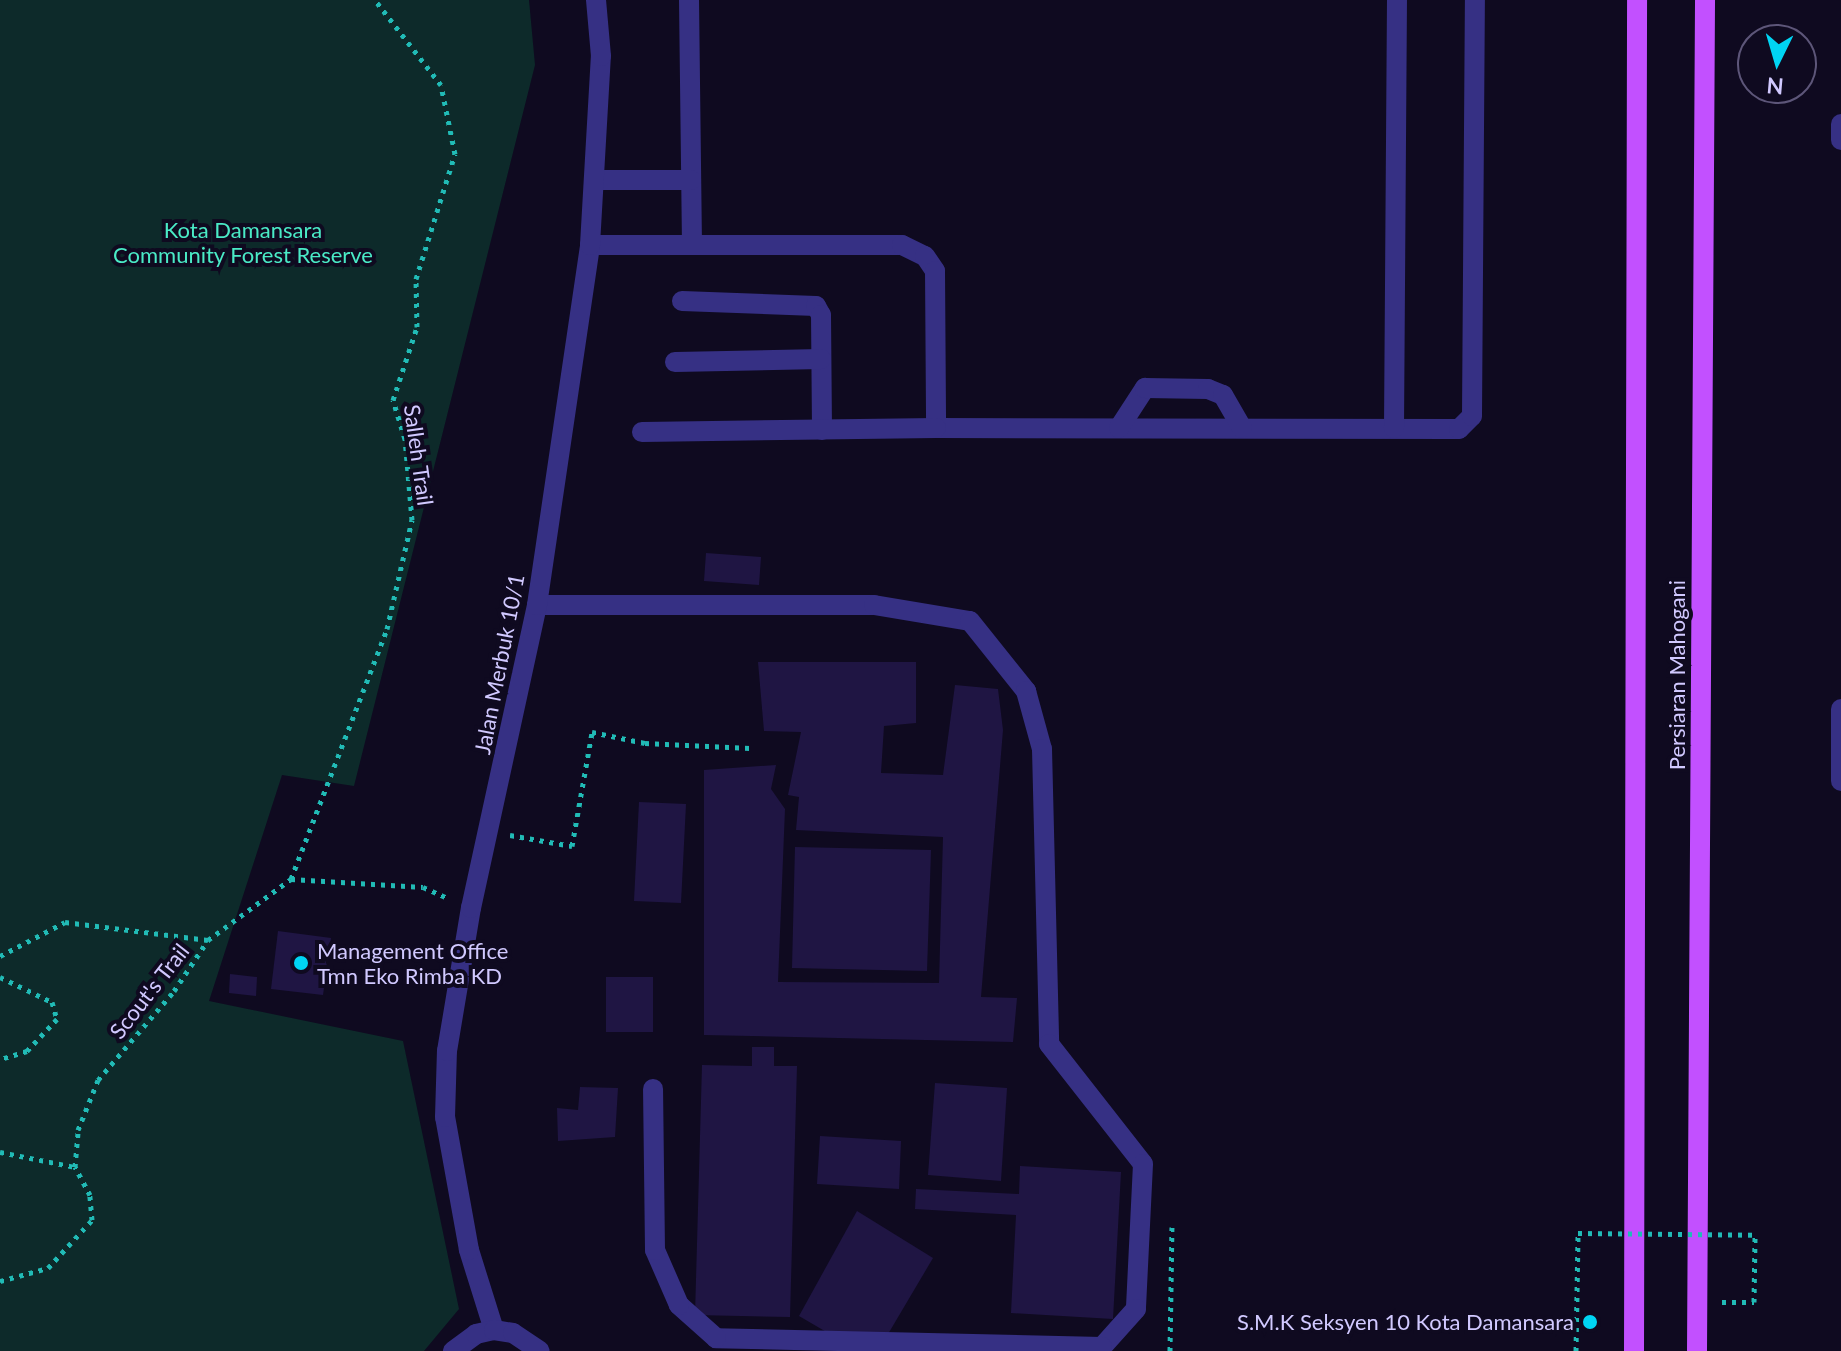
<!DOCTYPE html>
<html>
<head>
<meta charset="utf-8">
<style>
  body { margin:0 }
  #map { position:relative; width:1841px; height:1351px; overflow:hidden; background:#0f0a20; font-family:Lato,sans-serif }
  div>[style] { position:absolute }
  .green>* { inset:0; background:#0d2a2a }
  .building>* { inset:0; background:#1f1543 }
  .path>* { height:5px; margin-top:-2.5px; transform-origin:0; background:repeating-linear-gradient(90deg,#21bbb6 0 4px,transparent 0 10px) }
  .minor>* { height:20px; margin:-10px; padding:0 10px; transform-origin:10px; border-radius:10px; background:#363084 }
  .major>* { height:20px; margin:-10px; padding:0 10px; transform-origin:10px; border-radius:10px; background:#c250ff }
  .path-bridge>* { height:5px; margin-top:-2.5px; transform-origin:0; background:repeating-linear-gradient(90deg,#21bbb6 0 4px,transparent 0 10px) }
  .dots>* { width:22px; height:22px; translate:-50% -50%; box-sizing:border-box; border:4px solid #0f0a20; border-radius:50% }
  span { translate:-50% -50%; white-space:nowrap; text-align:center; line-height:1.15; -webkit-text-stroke:8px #0f0a20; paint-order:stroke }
  .park-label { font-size:22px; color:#4aeac6 }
  .street-label { font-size:22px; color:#d1c9ff }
  .poi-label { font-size:22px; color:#d1c9ff }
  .left { translate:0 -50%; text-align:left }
  .right { translate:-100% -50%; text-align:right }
  .north { position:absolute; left:1737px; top:24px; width:80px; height:80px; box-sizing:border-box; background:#0f0a20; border:2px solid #5d5679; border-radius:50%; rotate:185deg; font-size:22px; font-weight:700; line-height:32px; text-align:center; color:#d1c9ff }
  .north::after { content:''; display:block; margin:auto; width:28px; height:36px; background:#00d5f4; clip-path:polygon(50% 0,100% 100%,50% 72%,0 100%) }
</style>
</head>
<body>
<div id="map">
  <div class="green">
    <i style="clip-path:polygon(0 0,529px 0,535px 65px,354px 786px,282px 775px,209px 1001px,403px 1041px,459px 1309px,424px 1351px,0 1351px)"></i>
  </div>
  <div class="building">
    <i style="clip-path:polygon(706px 553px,761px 557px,759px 585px,704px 581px)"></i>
    <i style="clip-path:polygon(758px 662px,916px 662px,916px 723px,884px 726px,881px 773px,943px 775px,955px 685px,998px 689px,1003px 730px,981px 997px,1017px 998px,1013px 1042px,704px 1035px,704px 770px,776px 765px,771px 789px,785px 809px,778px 982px,939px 983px,943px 837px,796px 830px,799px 797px,788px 795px,801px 732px,764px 731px)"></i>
    <i style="clip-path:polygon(639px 802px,686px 804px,681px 903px,634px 901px)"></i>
    <i style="clip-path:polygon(795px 847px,931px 850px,927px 971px,792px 968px)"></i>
    <i style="clip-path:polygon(278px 931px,331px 938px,323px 995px,271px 989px)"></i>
    <i style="clip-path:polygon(230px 974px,257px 977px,256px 996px,229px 993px)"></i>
    <i style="clip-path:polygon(606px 977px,653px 977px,653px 1032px,606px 1032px)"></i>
    <i style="clip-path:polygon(752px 1047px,774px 1047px,774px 1066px,797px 1066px,790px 1317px,695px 1315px,702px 1065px,752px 1066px)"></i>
    <i style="clip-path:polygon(935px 1083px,1007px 1088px,1001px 1181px,928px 1175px)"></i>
    <i style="clip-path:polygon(580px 1087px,618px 1088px,615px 1137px,558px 1141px,557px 1108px,578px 1110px)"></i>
    <i style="clip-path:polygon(820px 1136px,901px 1141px,899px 1189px,817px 1184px)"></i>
    <i style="clip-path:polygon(1020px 1166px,1121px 1172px,1113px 1319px,1011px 1313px,1016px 1215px,915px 1209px,916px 1189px,1019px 1194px)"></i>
    <i style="clip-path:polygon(857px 1211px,933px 1258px,878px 1351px,859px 1351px,799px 1316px)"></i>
  </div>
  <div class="path">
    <i style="left:510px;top:835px;width:63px;rotate:10.1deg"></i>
    <i style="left:572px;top:846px;width:116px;rotate:-80deg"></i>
    <i style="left:592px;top:732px;width:54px;rotate:11.7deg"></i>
    <i style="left:645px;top:743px;width:105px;rotate:2.7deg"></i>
    <i style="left:291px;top:879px;width:268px;rotate:-69deg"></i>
    <i style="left:387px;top:629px;width:112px;rotate:-77.1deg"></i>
    <i style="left:412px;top:520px;width:81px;rotate:-94.9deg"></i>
    <i style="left:405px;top:439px;width:41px;rotate:-107.1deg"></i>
    <i style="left:393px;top:400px;width:77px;rotate:-71.8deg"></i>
    <i style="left:417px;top:327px;width:48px;rotate:-91.2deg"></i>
    <i style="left:416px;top:279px;width:131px;rotate:-72.7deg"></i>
    <i style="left:455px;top:154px;width:70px;rotate:-101.5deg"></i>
    <i style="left:441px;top:85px;width:108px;rotate:-127.8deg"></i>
    <i style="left:0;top:956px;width:73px;rotate:-27.6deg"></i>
    <i style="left:65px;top:922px;width:144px;rotate:7.2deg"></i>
    <i style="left:0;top:977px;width:58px;rotate:25.7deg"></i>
    <i style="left:52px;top:1002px;width:18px;rotate:74deg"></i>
    <i style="left:57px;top:1019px;width:44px;rotate:133.2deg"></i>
    <i style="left:27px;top:1051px;width:28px;rotate:163deg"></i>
    <i style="left:0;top:1152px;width:76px;rotate:11.3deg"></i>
    <i style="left:0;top:1281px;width:50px;rotate:-15.2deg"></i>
    <i style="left:48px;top:1268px;width:65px;rotate:-47.5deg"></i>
    <i style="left:92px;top:1220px;width:25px;rotate:-95deg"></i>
    <i style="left:90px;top:1195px;width:32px;rotate:-118deg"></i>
    <i style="left:75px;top:1167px;width:37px;rotate:-85deg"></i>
    <i style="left:78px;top:1130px;width:54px;rotate:-68.2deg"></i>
    <i style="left:98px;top:1080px;width:117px;rotate:-49.5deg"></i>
    <i style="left:174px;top:991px;width:61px;rotate:-56.3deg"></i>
    <i style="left:208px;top:940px;width:103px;rotate:-36.3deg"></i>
    <i style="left:291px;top:879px;width:132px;rotate:3.5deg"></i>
    <i style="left:423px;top:887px;width:27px;rotate:24deg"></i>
    <i style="left:1722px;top:1302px;width:32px"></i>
    <i style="left:1754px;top:1302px;width:67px;rotate:-89.1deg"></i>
    <i style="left:1170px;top:1351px;width:124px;rotate:-89.1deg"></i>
    <i style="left:1576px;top:1351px;width:118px;rotate:-89deg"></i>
  </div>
  <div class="minor">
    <i style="left:689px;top:0;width:245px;rotate:89.3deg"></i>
    <i style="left:1841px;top:124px;width:16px;rotate:90deg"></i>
    <i style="left:598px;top:180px;width:93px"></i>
    <i style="left:590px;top:245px;width:312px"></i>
    <i style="left:902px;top:245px;width:25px;rotate:26deg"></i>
    <i style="left:925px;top:256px;width:18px;rotate:56deg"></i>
    <i style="left:935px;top:271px;width:157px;rotate:89.6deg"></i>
    <i style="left:936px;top:428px;width:523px;rotate:0.11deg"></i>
    <i style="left:1459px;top:429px;width:18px;rotate:-45deg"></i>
    <i style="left:1472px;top:416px;width:416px;rotate:-89.6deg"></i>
    <i style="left:682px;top:301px;width:134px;rotate:2.1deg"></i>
    <i style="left:816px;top:306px;width:10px;rotate:61deg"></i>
    <i style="left:821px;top:315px;width:115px;rotate:89.5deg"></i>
    <i style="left:675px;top:362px;width:146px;rotate:-1.2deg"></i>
    <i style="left:1119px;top:428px;width:48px;rotate:-57deg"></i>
    <i style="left:1145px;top:388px;width:63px;rotate:0.9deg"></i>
    <i style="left:1208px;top:389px;width:16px;rotate:22deg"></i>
    <i style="left:1223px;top:395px;width:38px;rotate:60deg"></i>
    <i style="left:1394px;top:428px;width:428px;rotate:-89.6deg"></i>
    <i style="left:642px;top:432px;width:294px;rotate:-0.8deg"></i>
    <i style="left:537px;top:605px;width:337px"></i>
    <i style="left:874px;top:605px;width:97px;rotate:9.5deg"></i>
    <i style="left:970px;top:621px;width:90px;rotate:51.3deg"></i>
    <i style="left:1026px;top:691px;width:60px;rotate:74.6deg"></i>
    <i style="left:1042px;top:749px;width:295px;rotate:88.6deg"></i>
    <i style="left:1049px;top:1044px;width:152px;rotate:51.9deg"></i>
    <i style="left:1143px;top:1164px;width:145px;rotate:92.8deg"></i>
    <i style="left:1136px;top:1309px;width:51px;rotate:131.8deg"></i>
    <i style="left:1102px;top:1347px;width:386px;rotate:-178.7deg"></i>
    <i style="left:716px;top:1338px;width:50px;rotate:-138.3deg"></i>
    <i style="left:679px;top:1305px;width:60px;rotate:-113.6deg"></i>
    <i style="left:655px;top:1250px;width:161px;rotate:-90.7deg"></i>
    <i style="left:1841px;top:709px;width:72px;rotate:90deg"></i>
    <i style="left:494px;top:1330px;width:84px;rotate:-107.4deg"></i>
    <i style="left:469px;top:1250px;width:135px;rotate:-100.2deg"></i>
    <i style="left:445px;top:1117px;width:66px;rotate:-88.3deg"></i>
    <i style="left:447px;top:1051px;width:145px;rotate:-80.5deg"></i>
    <i style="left:471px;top:908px;width:310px;rotate:-77.7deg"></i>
    <i style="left:537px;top:605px;width:364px;rotate:-81.6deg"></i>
    <i style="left:590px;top:245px;width:189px;rotate:-86.7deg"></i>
    <i style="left:601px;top:56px;width:56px;rotate:-95.1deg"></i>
    <i style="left:453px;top:1351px;width:29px;rotate:-36deg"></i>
    <i style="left:476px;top:1334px;width:18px;rotate:-13deg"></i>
    <i style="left:494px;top:1330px;width:19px;rotate:9deg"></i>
    <i style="left:513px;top:1333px;width:32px;rotate:34deg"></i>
  </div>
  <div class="major">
    <i style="left:1634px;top:1351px;width:1351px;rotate:-89.87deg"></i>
    <i style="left:1697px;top:1351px;width:1351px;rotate:-89.66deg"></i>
  </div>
  <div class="path-bridge">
    <i style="left:1578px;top:1233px;width:177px;rotate:0.6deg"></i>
  </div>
  <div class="dots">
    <i style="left:301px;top:963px;background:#00d5f4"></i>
    <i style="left:1590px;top:1322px;background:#00d5f4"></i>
  </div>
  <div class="park-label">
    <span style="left:243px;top:242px">Kota Damansara<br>Community Forest Reserve</span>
  </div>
  <div class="street-label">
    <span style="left:419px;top:455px;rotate:82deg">Salleh Trail</span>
    <span style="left:499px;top:664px;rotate:-79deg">Jalan Merbuk 10/1</span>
    <span style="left:1677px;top:675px;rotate:-90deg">Persiaran Mahogani</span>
    <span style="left:149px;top:991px;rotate:-52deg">Scout's Trail</span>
  </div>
  <div class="poi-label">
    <span class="left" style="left:317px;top:963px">Management Office<br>Tmn Eko Rimba KD</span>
    <span class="right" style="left:1574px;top:1322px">S.M.K Seksyen 10 Kota Damansara</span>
  </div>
  <div class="north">N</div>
</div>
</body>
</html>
